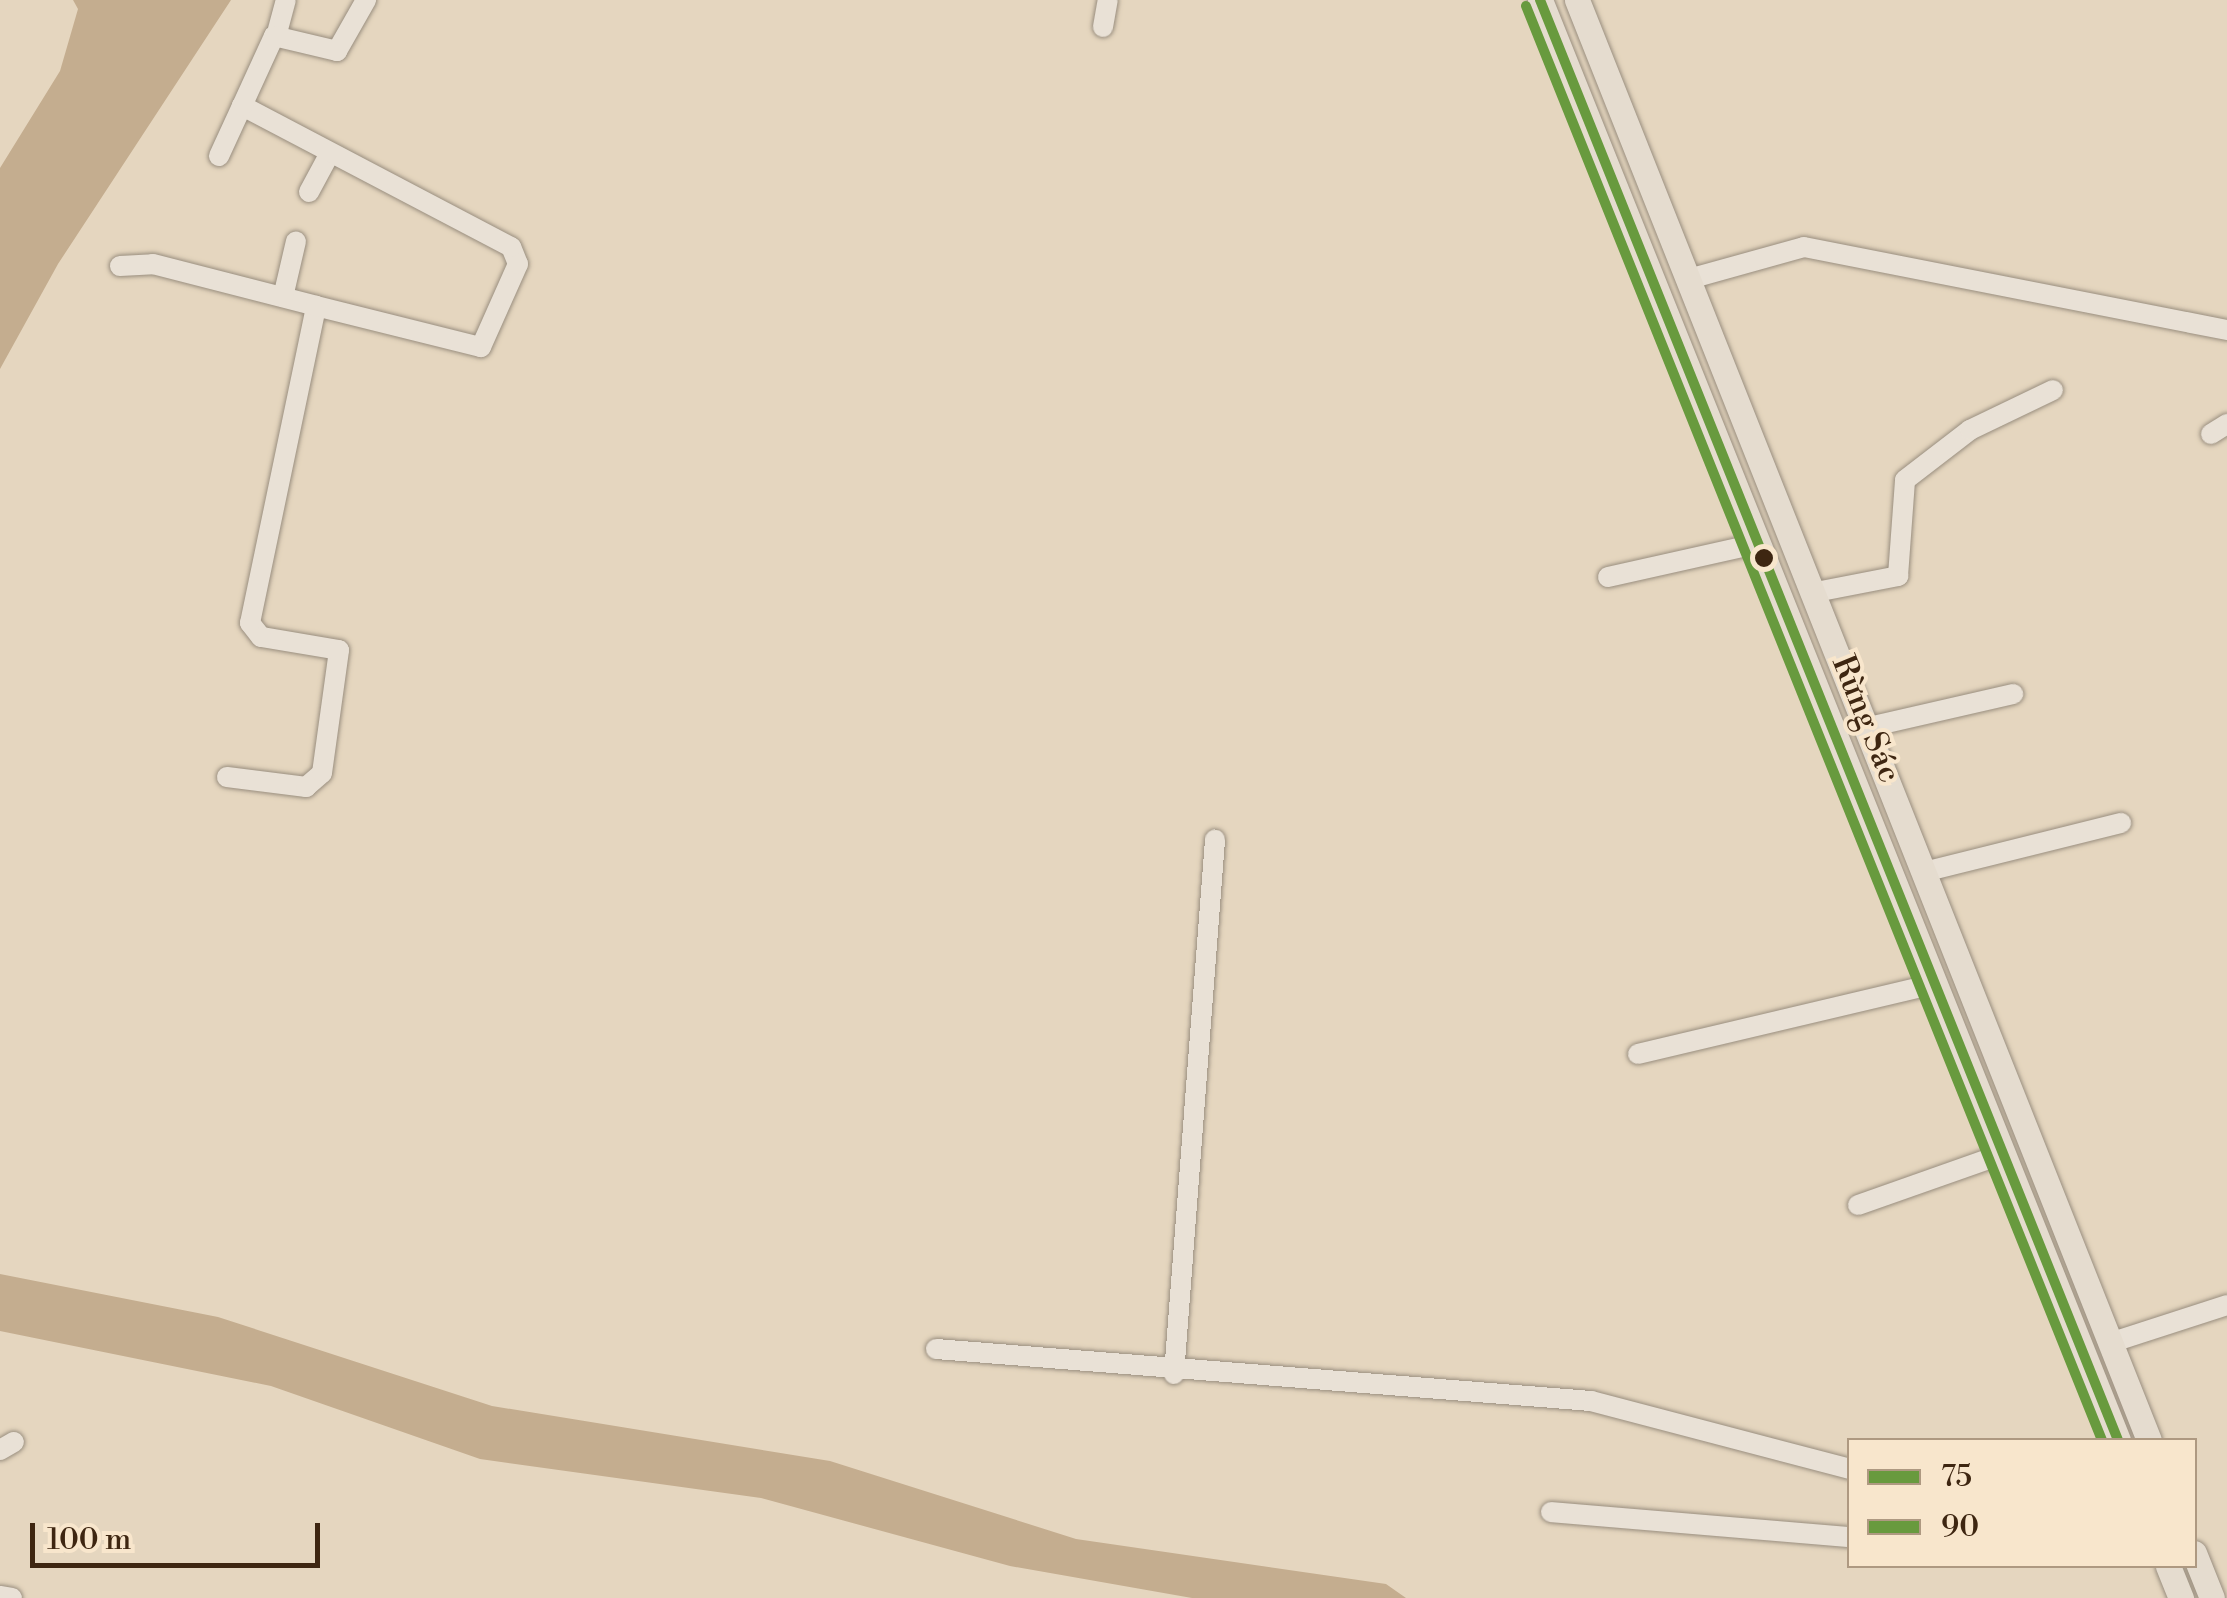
<!DOCTYPE html>
<html>
<head>
<meta charset="utf-8">
<style>
  body { margin:0 }
  #map { position:relative; width:2227px; height:1598px; overflow:hidden; background:#e5d6bf; font-family:"Libre Bodoni",serif }
  div>[style] { position:absolute }
  .water>* { inset:0; background:#c4ad8f }
  .roads { filter:drop-shadow(0 0 2px #998e7f) drop-shadow(0 0 2px #998e7f) }
  .minor>* { height:20px; margin:-10px; padding:0 10px; transform-origin:10px; border-radius:10px; background:#e9e1d6 }
  .major>* { height:25px; margin:-12.5px; padding:0 12.5px; transform-origin:12.5px; border-radius:12.5px; background:#e5dccf }
  .bus-1>* { height:10px; margin:-5px; padding:0 5px; transform-origin:5px; border-radius:5px; background:#689a3e }
  .bus-2>* { height:10px; margin:-5px; padding:0 5px; transform-origin:5px; border-radius:5px; background:#689a3e }
  .dots>* { width:28px; height:28px; translate:-50% -50%; box-sizing:border-box; border:5px solid #f8e6cc; border-radius:50% }
  span { translate:-50% -50%; white-space:nowrap; text-align:center; line-height:1.15; -webkit-text-stroke:8px #f8e6cc; paint-order:stroke }
  .street-label { font-size:32px; color:#3e2611 }
  .legend { position:absolute; left:1847px; top:1438px; width:350px; height:130px; box-sizing:border-box; background:#f8e6cc; border:2px solid #ae9981; margin:0; padding:12px 18px; list-style:none; font-size:30px; color:#3e2611 }
  .legend li { display:flex; align-items:center; gap:20px; height:50px }
  .legend b { width:50px; border:2px solid #ae9981 }
  .scale { position:absolute; left:30px; top:1523px; width:290px; height:45px; box-sizing:border-box; border:5px solid #3e2611; border-top:0; padding-left:12px; font-size:30px; line-height:35px; white-space:nowrap; color:#3e2611; -webkit-text-stroke:8px #f8e6cc; paint-order:stroke }
</style>
</head>
<body>
<div id="map">
  <div class="water">
    <i style="clip-path:polygon(73px 0,231px 0,58px 264px,0 369px,0 168px,60px 71px,78px 9px)"></i>
    <i style="clip-path:polygon(0 1274px,218px 1317px,492px 1406px,830px 1461px,1076px 1539px,1386px 1584px,1406px 1598px,1192px 1598px,1010px 1566px,761px 1498px,480px 1459px,271px 1386px,0 1331px)"></i>
  </div>
  <div class="roads">
    <div class="minor">
      <i style="left:1103px;top:27px;width:27px;rotate:-80deg"></i>
      <i style="left:277px;top:33px;width:34px;rotate:-75deg"></i>
      <i style="left:219px;top:156px;width:55px;rotate:-65.3deg"></i>
      <i style="left:309px;top:192px;width:44px;rotate:-61.7deg"></i>
      <i style="left:120px;top:266px;width:33px;rotate:-3deg"></i>
      <i style="left:153px;top:264px;width:168px;rotate:14.4deg"></i>
      <i style="left:1689px;top:279px;width:119px;rotate:-15.5deg"></i>
      <i style="left:1804px;top:247px;width:431px;rotate:11.1deg"></i>
      <i style="left:283px;top:297px;width:57px;rotate:-76.9deg"></i>
      <i style="left:2211px;top:434px;width:19px;rotate:-32deg"></i>
      <i style="left:1608px;top:577px;width:156px;rotate:-12.6deg"></i>
      <i style="left:1816px;top:592px;width:84px;rotate:-11deg"></i>
      <i style="left:1898px;top:576px;width:96px;rotate:-85.8deg"></i>
      <i style="left:1905px;top:480px;width:82px;rotate:-37.6deg"></i>
      <i style="left:1970px;top:430px;width:92px;rotate:-25.7deg"></i>
      <i style="left:1869px;top:727px;width:148px;rotate:-12.9deg"></i>
      <i style="left:227px;top:777px;width:80px;rotate:7.2deg"></i>
      <i style="left:306px;top:787px;width:21px;rotate:-41deg"></i>
      <i style="left:322px;top:773px;width:124px;rotate:-82.1deg"></i>
      <i style="left:339px;top:650px;width:79px;rotate:-170.5deg"></i>
      <i style="left:261px;top:637px;width:18px;rotate:-128deg"></i>
      <i style="left:250px;top:623px;width:324px;rotate:-78.2deg"></i>
      <i style="left:316px;top:306px;width:170px;rotate:14deg"></i>
      <i style="left:481px;top:347px;width:91px;rotate:-66deg"></i>
      <i style="left:518px;top:264px;width:18px;rotate:-112deg"></i>
      <i style="left:511px;top:247px;width:304px;rotate:-152.3deg"></i>
      <i style="left:242px;top:106px;width:77px;rotate:-65.4deg"></i>
      <i style="left:274px;top:36px;width:65px;rotate:13.4deg"></i>
      <i style="left:337px;top:51px;width:59px;rotate:-60.4deg"></i>
      <i style="left:1928px;top:871px;width:199px;rotate:-14deg"></i>
      <i style="left:1638px;top:1054px;width:305px;rotate:-13.3deg"></i>
      <i style="left:1858px;top:1205px;width:154px;rotate:-19.4deg"></i>
      <i style="left:2110px;top:1343px;width:123px;rotate:-18deg"></i>
      <i style="left:936px;top:1349px;width:657px;rotate:4.54deg"></i>
      <i style="left:1591px;top:1401px;width:268px;rotate:14.7deg"></i>
      <i style="left:1174px;top:1374px;width:536px;rotate:-85.61deg"></i>
      <i style="left:0;top:1450px;width:16px;rotate:-30deg"></i>
      <i style="left:1551px;top:1512px;width:300px;rotate:4.8deg"></i>
      <i style="left:0;top:1596px;width:12px;rotate:9deg"></i>
    </div>
    <div class="major">
      <i style="left:1540px;top:0;width:1552px;rotate:68.13deg"></i>
      <i style="left:1577px;top:0;width:1549px;rotate:68.34deg"></i>
      <i style="left:2194px;top:1553px;width:48px;rotate:68.2deg"></i>
      <i style="left:2168px;top:1566px;width:35px;rotate:68deg"></i>
    </div>
  </div>
  <div class="bus-1">
    <i style="left:1540px;top:0;width:1552px;rotate:68.13deg"></i>
  </div>
  <div class="bus-2">
    <i style="left:1526px;top:6px;width:1545px;rotate:68.12deg"></i>
  </div>
  <div class="dots">
    <i style="left:1764px;top:558px;background:#3e2611"></i>
  </div>
  <div class="street-label">
    <span style="left:1866px;top:719px;rotate:68deg">Rừng Sác</span>
  </div>
  <ul class="legend">
  <li><b style="height:12px;background:#689a3e"></b>75</li>
  <li><b style="height:12px;background:#689a3e"></b>90</li>
  </ul>
  <div class="scale">100 m</div>
</div>
</body>
</html>
